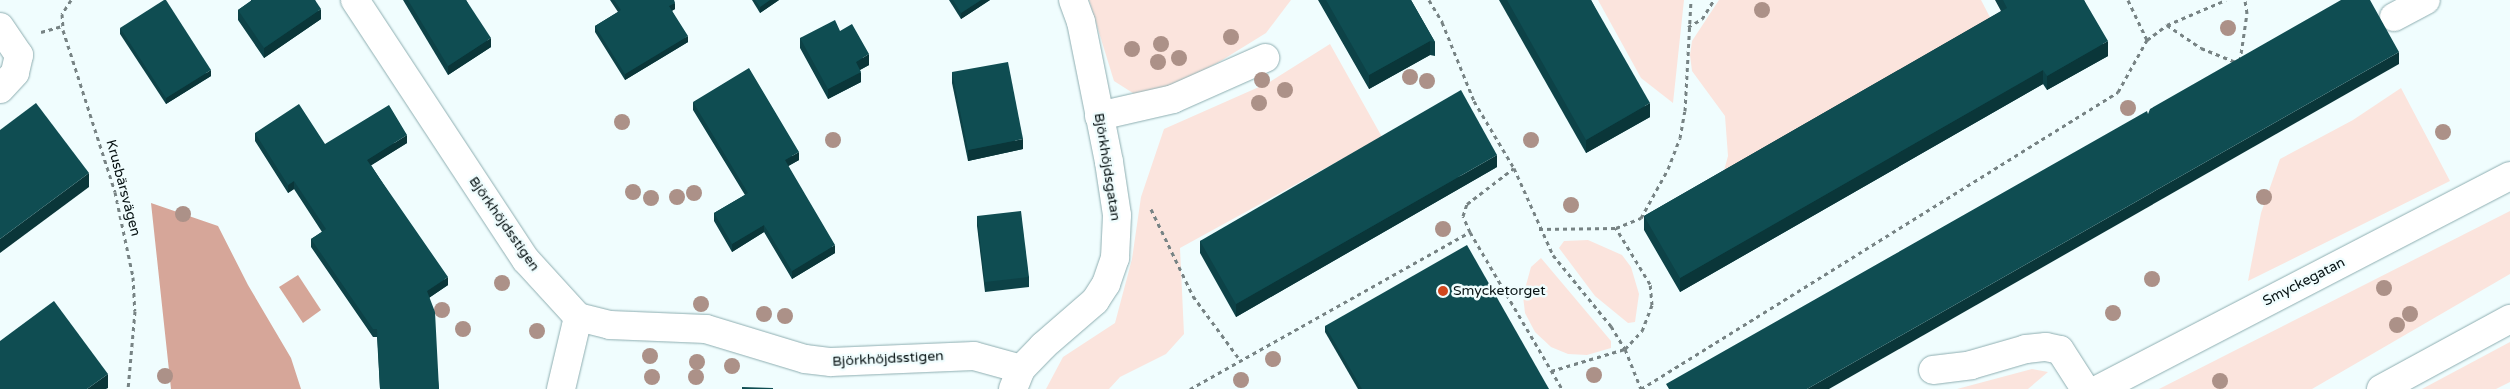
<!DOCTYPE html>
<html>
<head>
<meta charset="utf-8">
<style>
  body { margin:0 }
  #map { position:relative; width:2510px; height:389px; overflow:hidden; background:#f0fdfe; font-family:"Varela Round",sans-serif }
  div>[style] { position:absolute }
  .green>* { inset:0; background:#fbe4dd }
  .forest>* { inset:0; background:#d6a699 }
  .water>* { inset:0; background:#d5a698 }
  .path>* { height:3px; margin-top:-1.5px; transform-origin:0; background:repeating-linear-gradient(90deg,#778384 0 4px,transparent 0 8px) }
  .roads { filter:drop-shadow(0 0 1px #8eaeb1) drop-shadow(0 0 1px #8eaeb1) }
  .minor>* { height:28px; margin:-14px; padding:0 14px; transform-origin:14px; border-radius:14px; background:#fff }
  .trees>* { width:16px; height:16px; margin:-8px; border-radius:50%; background:#ac9188 }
  .wall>* { inset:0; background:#0d4247 }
  .shaded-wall>* { inset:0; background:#0a3639 }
  .building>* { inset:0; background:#0f4d52 }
  .dots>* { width:14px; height:14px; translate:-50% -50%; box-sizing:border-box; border:2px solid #f0fdfe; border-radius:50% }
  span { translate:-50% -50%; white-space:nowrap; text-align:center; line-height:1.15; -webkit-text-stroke:5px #f0fdfe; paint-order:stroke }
  .street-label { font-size:14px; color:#071213 }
  .poi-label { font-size:14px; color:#071213 }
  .left { translate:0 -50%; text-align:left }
</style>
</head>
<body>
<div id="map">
  <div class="green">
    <i style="clip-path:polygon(1089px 0,1291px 0,1266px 33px,1219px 62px,1177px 85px,1136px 95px,1114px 81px)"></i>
    <i style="clip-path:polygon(1598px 0,1684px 0,1673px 103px,1641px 78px)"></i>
    <i style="clip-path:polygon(1719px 0,1981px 0,1993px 23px,1722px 178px,1728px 156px,1725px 116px,1692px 71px,1690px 55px,1692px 41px)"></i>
    <i style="clip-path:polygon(1330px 44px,1382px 137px,1180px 248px,1184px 334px,1166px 354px,1120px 377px,1109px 389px,1046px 389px,1063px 357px,1115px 323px,1132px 259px,1141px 197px,1164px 129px,1268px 83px)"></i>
    <i style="clip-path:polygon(2401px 88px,2450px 181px,2248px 281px,2261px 213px,2280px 159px,2353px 120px)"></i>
    <i style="clip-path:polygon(2510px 211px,2510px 274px,2312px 389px,2159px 389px)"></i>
    <i style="clip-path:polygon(1588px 240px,1622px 255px,1631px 267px,1639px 294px,1635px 322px,1628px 323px,1595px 296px,1559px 248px,1564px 241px)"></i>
    <i style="clip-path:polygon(1541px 258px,1611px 341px,1611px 348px,1587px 355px,1568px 354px,1551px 347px,1535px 332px,1525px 313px,1523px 296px,1531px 267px)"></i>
    <i style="clip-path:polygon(2510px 342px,2510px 382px,2496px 389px,2422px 389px)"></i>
    <i style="clip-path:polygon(2032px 369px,2048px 372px,2028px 389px,1957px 389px)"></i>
  </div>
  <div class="forest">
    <i style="clip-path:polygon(151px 203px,218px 226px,248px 285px,291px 358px,301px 389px,171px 389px)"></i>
  </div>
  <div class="water">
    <i style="clip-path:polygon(298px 275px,321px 310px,303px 323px,279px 287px)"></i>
  </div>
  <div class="path">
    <i style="left:71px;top:0;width:17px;rotate:123deg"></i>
    <i style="left:62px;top:14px;width:16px;rotate:86deg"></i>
    <i style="left:63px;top:30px;width:170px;rotate:72.2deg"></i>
    <i style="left:115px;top:192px;width:87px;rotate:78deg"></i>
    <i style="left:133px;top:277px;width:34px;rotate:87deg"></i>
    <i style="left:135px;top:311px;width:78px;rotate:95.1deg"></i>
    <i style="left:1429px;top:0;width:26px;rotate:59deg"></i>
    <i style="left:1442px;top:22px;width:85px;rotate:67.9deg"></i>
    <i style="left:1474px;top:101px;width:78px;rotate:59.2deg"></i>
    <i style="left:1514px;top:168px;width:95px;rotate:65.9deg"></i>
    <i style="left:1553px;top:255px;width:92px;rotate:50.8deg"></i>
    <i style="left:1611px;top:326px;width:27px;rotate:59deg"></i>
    <i style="left:1625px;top:349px;width:43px;rotate:68.2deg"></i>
    <i style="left:2128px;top:0;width:44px;rotate:64.6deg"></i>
    <i style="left:2147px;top:40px;width:25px;rotate:-37deg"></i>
    <i style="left:2167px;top:25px;width:64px;rotate:-23deg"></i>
    <i style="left:2167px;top:25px;width:41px;rotate:34.1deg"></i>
    <i style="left:2201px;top:48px;width:38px;rotate:22deg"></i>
    <i style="left:1688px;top:27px;width:16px;rotate:-30deg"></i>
    <i style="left:1702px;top:19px;width:22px;rotate:-58deg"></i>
    <i style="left:41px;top:32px;width:22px;rotate:-16deg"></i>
    <i style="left:2240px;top:61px;width:49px;rotate:-81.7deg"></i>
    <i style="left:2247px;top:13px;width:13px;rotate:-99deg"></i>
    <i style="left:1151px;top:209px;width:97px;rotate:64.2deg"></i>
    <i style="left:1193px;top:296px;width:79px;rotate:53.7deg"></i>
    <i style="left:1539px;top:229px;width:77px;rotate:-0.7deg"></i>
    <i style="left:1616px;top:228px;width:27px;rotate:-22deg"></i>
    <i style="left:1641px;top:218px;width:56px;rotate:-61.1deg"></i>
    <i style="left:1668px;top:169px;width:33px;rotate:-69deg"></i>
    <i style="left:1680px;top:138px;width:27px;rotate:-80deg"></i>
    <i style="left:1685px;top:111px;width:111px;rotate:-86.9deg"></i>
    <i style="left:1470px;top:232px;width:182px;rotate:59.6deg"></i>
    <i style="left:1551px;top:371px;width:77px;rotate:-16.6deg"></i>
    <i style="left:1625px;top:349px;width:25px;rotate:-47deg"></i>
    <i style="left:1642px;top:331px;width:28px;rotate:-69deg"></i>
    <i style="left:1652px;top:305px;width:21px;rotate:-95deg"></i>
    <i style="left:1650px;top:284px;width:66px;rotate:-121.3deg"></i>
    <i style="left:1190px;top:389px;width:321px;rotate:-29.3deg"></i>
    <i style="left:1470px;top:232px;width:17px;rotate:-114deg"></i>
    <i style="left:1463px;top:216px;width:13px;rotate:-72deg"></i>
    <i style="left:1467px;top:204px;width:59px;rotate:-37.5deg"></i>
    <i style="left:1641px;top:389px;width:562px;rotate:-31.91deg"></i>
    <i style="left:2118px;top:92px;width:60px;rotate:-60.9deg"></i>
  </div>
  <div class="roads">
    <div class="minor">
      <i style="left:355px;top:0;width:311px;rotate:56.7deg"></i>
      <i style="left:526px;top:260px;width:77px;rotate:47.6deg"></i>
      <i style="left:578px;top:317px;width:33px;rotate:14deg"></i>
      <i style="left:610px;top:325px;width:96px;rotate:2.4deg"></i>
      <i style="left:706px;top:329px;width:103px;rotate:16.9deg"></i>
      <i style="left:805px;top:359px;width:26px;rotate:7deg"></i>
      <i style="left:831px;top:362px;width:143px;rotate:-2.4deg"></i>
      <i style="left:974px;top:356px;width:49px;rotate:15.5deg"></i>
      <i style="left:2394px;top:17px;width:36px;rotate:-28deg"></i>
      <i style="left:0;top:27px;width:34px;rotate:56deg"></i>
      <i style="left:19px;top:55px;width:18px;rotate:103deg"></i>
      <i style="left:15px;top:73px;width:22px;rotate:133deg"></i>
      <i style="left:1099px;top:116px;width:76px;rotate:-12.9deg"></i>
      <i style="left:1173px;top:99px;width:101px;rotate:-24deg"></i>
      <i style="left:1933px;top:370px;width:38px;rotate:-7deg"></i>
      <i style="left:1971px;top:365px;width:57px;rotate:-16.2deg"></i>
      <i style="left:2026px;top:349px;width:20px;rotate:-6deg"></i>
      <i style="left:2046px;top:347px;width:14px;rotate:12deg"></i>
      <i style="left:2060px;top:350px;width:46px;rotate:57.3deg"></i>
      <i style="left:561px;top:389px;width:74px;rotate:-76.7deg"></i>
      <i style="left:1013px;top:389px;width:22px;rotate:-68deg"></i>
      <i style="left:1021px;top:369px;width:32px;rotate:-46deg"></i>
      <i style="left:1043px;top:346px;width:69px;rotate:-40.9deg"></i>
      <i style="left:1095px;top:301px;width:20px;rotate:-57deg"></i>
      <i style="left:1106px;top:284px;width:28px;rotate:-71deg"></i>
      <i style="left:1115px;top:258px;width:43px;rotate:-87.3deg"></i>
      <i style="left:1117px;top:215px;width:54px;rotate:-98.6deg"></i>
      <i style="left:1109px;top:162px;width:143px;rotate:-101.3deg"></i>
      <i style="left:1081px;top:22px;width:23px;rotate:-110deg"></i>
      <i style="left:2099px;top:389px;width:463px;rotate:-27.4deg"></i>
      <i style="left:2381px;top:389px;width:147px;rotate:-28.5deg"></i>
    </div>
  </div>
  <div class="trees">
    <i style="left:1762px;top:10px"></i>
    <i style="left:2228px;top:28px"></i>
    <i style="left:1231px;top:37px"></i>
    <i style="left:1161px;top:44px"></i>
    <i style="left:1132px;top:49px"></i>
    <i style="left:1179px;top:58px"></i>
    <i style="left:1158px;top:62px"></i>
    <i style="left:1410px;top:77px"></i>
    <i style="left:1262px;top:80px"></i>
    <i style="left:1427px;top:81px"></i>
    <i style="left:1285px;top:90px"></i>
    <i style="left:1259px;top:103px"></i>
    <i style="left:2128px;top:108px"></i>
    <i style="left:622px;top:122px"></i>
    <i style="left:2443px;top:132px"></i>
    <i style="left:833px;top:140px"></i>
    <i style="left:1531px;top:140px"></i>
    <i style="left:633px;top:192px"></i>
    <i style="left:694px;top:193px"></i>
    <i style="left:677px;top:197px"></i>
    <i style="left:2264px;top:197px"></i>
    <i style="left:651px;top:198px"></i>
    <i style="left:1571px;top:205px"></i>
    <i style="left:183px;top:214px"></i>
    <i style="left:1443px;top:229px"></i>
    <i style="left:2152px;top:279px"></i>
    <i style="left:502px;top:283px"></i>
    <i style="left:2384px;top:288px"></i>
    <i style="left:701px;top:304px"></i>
    <i style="left:442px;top:310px"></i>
    <i style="left:2113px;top:313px"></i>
    <i style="left:764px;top:314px"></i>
    <i style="left:2410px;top:314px"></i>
    <i style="left:785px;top:316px"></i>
    <i style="left:2397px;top:325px"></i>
    <i style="left:463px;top:329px"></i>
    <i style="left:537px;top:331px"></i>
    <i style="left:650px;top:356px"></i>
    <i style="left:1273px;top:359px"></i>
    <i style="left:697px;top:362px"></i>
    <i style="left:732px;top:366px"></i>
    <i style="left:1594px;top:375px"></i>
    <i style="left:165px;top:376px"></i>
    <i style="left:652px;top:377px"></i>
    <i style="left:696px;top:377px"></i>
    <i style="left:1241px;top:380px"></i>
    <i style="left:2220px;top:381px"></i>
  </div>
  <div class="wall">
    <i style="clip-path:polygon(251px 0,315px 0,321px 19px,264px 58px,238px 20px,238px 10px,251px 1px)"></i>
    <i style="clip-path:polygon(403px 0,466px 0,491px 47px,448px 75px)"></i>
    <i style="clip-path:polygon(610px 0,674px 0,675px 9px,672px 11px,688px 42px,625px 80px,595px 32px,595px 26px,618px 12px)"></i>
    <i style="clip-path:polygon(752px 0,779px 0,760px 13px)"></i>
    <i style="clip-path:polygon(949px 0,990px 0,961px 19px)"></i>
    <i style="clip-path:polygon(1318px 0,1411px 0,1435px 42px,1435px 56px,1430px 55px,1369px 89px)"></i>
    <i style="clip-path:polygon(1499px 0,1591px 0,1650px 117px,1586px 153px)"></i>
    <i style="clip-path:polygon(1995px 0,2084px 0,2108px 56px,2047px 90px,2043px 84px,1680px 292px,1644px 230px,1644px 216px,2001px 11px)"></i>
    <i style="clip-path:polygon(120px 28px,211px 76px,166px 104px,120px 34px)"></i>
    <i style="clip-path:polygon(840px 31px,869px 65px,860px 70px,861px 82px,828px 99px,800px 48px,800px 38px)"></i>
    <i style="clip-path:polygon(952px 72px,1023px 149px,968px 161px,952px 83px)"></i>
    <i style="clip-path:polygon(693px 102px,799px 160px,788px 166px,835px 253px,792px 279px,764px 232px,732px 252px,714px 221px,714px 213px,745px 195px,693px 110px)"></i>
    <i style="clip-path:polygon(255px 133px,325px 144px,407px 143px,371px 165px,448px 285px,429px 298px,439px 389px,380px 389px,377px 337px,373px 337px,311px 247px,311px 239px,322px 232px,294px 189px,288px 193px,255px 141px)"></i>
    <i style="clip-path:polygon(1497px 167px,1236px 317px,1200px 253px,1200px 241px)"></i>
    <i style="clip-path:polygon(977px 216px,1029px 277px,1029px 287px,985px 292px,977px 226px)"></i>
    <i style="clip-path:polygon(1325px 326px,1549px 389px,1358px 389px,1325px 332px)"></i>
  </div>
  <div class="shaded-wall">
    <i style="clip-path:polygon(770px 0,779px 0,760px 13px,760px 7px)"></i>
    <i style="clip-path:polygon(981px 0,990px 0,961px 19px,961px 13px)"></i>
    <i style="clip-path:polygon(675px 3px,675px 9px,669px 12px,669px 6px)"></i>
    <i style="clip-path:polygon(321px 9px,321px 19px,264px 58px,264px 48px)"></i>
    <i style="clip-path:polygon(688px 36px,688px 42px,625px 80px,625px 74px)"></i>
    <i style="clip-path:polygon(491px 38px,491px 47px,448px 75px,448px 66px)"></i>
    <i style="clip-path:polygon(1430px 41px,1430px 55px,1369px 89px,1369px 75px)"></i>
    <i style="clip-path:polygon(2108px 41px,2108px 56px,2047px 90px,2047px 76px)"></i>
    <i style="clip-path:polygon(2399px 52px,2399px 64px,1829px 389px,1807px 389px)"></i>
    <i style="clip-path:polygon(869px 54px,869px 65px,856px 72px,856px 62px)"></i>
    <i style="clip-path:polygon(211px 70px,211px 76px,166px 104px,166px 98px)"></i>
    <i style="clip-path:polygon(2043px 70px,2043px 84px,1680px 292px,1680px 278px)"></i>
    <i style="clip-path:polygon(861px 72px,861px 82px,828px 99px,828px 89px)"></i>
    <i style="clip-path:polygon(1650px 103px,1650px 117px,1586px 153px,1586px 140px)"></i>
    <i style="clip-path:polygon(407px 135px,407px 143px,367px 168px,367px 160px)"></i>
    <i style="clip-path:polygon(1023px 139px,1023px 149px,968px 161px,968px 150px)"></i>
    <i style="clip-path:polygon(799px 152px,799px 160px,785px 168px,785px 160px)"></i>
    <i style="clip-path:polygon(1497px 155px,1497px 167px,1236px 317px,1236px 304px)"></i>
    <i style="clip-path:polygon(89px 173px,89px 187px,0 253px,0 239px)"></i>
    <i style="clip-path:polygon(294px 181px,294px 189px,288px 193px,288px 185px)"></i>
    <i style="clip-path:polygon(764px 225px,764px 232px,732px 252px,732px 244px)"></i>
    <i style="clip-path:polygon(835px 245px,835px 253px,792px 279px,792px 271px)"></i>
    <i style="clip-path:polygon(448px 277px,448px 285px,427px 299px,427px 291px)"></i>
    <i style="clip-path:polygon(108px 374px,108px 388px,106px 389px,87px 389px)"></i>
  </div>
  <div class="building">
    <i style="clip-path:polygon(164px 0,166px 0,211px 70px,166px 98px,120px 28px)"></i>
    <i style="clip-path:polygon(252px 0,315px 0,321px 9px,264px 48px,238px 10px)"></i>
    <i style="clip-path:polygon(408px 0,466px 0,491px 38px,448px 66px)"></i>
    <i style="clip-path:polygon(614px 0,674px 0,675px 3px,669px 6px,688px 36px,625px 74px,595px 26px,621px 10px)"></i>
    <i style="clip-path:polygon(755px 0,770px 0,760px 7px)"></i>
    <i style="clip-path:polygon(953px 0,981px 0,961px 13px)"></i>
    <i style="clip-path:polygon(1326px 0,1411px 0,1435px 42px,1430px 41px,1369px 75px)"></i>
    <i style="clip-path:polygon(1507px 0,1591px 0,1650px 103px,1586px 140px)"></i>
    <i style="clip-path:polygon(2003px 0,2084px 0,2108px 41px,2047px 76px,2043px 70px,1680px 278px,1644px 216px,2007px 8px)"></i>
    <i style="clip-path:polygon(2341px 0,2370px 0,2399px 52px,1807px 389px,1669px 389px,1666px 384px,2147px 111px,2148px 114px,2150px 109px)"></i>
    <i style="clip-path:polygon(835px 20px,840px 31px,852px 24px,869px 54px,856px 62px,861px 72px,828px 89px,800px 38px)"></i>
    <i style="clip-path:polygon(1008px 62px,1023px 139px,968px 150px,952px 72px)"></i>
    <i style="clip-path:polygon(749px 68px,799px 152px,785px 160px,835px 245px,792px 271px,764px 225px,732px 244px,714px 213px,748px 193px,693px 102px)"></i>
    <i style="clip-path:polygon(1461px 90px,1497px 155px,1236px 304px,1200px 241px)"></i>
    <i style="clip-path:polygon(36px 103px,89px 173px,0 239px,0 130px)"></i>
    <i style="clip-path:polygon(299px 104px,325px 144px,389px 105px,407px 135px,367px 160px,448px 277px,427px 291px,435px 312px,439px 389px,380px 389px,377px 329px,373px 329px,311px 239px,326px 229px,294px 181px,288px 185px,255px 133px)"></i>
    <i style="clip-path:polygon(1021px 211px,1029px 277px,985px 282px,977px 216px)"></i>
    <i style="clip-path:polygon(1467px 245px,1549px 389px,1362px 389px,1325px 326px)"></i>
    <i style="clip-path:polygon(54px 301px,108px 374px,87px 389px,0 389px,0 341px)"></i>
    <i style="clip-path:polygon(742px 387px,773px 388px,773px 389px,742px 389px)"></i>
  </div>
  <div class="dots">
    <i style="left:1443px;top:291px;background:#d0471e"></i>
  </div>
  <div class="street-label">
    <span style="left:1107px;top:167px;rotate:81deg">Björkhöjdsgatan</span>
    <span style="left:123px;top:188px;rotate:75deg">Krusbärsvägen</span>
    <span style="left:504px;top:224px;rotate:55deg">Björkhöjdsstigen</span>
    <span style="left:2304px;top:282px;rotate:-27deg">Smyckegatan</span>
    <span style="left:888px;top:359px;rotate:-3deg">Björkhöjdsstigen</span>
  </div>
  <div class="poi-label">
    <span class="left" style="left:1453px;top:291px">Smycketorget</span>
  </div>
</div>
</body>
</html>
